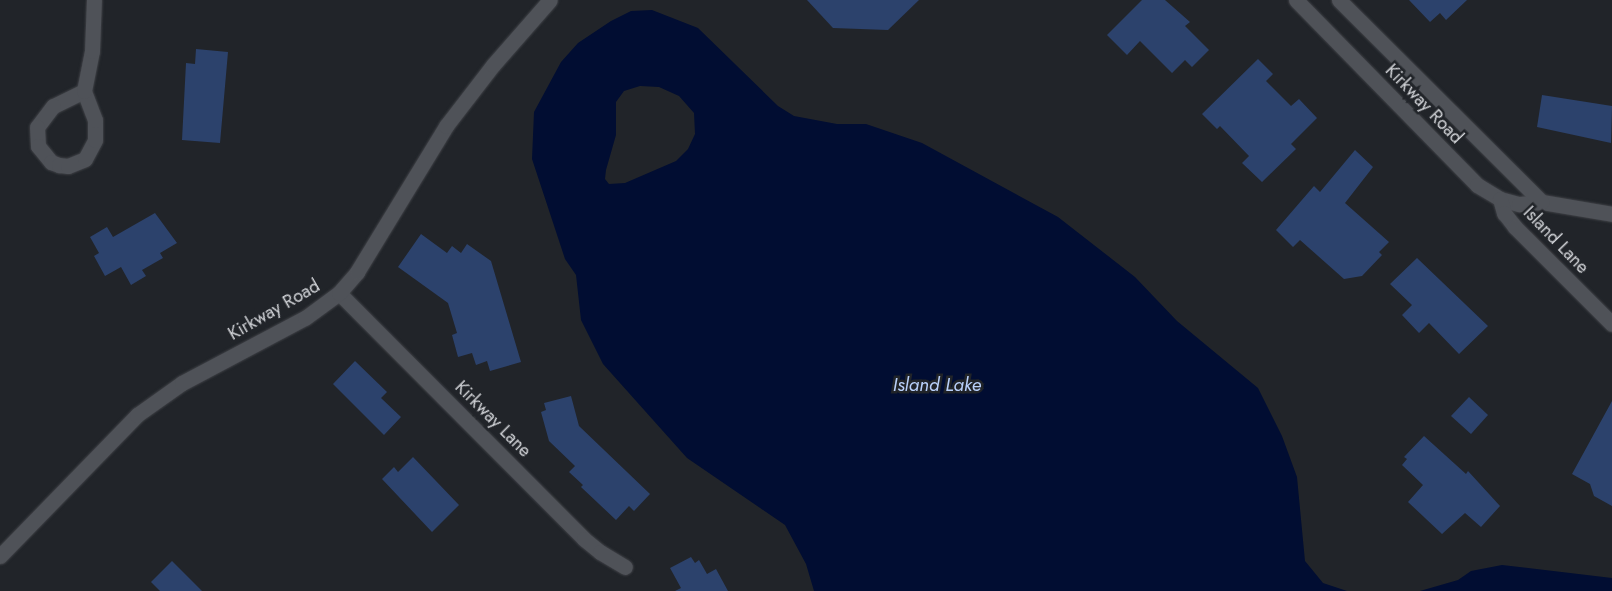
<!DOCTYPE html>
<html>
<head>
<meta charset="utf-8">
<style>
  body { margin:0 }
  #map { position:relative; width:1612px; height:591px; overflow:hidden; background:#212429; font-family:Jost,sans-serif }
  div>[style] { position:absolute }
  .water>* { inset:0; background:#010d32 }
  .building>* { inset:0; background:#2c426c }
  .roads { filter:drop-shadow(0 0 1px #3f4146) drop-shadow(0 0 1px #3f4146) }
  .street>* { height:15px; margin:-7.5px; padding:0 7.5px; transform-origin:7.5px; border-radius:7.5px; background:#4f5258 }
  span { translate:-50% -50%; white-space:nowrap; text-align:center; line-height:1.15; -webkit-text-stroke:5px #212429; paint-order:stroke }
  .street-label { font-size:18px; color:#d4d6da }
  .water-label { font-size:19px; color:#b9d0fa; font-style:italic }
</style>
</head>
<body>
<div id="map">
  <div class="water">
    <i style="clip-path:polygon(evenodd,652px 10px,698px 28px,778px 106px,794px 116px,837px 124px,866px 124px,922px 143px,1058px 217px,1135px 277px,1177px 321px,1258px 388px,1282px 436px,1297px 477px,1305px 561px,1323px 583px,1347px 591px,814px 591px,806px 564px,785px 525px,687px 458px,603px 364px,581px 320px,576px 275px,565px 259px,532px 159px,534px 112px,561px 62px,578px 43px,611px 21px,631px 11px,652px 10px,640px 86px,659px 87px,679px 96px,694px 113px,695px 134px,688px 149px,676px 161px,625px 183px,609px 184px,605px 179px,606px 170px,616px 135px,616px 102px,624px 91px,640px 86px)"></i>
    <i style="clip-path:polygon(1502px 565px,1612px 578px,1612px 591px,1420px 591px,1458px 580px,1471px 571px)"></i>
  </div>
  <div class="building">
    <i style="clip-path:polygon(807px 0,919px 0,888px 30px,833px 28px)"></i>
    <i style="clip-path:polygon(1142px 0,1165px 0,1190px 22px,1185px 26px,1209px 50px,1192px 67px,1185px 60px,1172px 73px,1140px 41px,1127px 55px,1107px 35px)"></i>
    <i style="clip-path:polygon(1409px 0,1467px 0,1446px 20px,1440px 13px,1430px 22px)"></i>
    <i style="clip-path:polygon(196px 49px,228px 52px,220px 143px,182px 140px,186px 63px,195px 64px)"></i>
    <i style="clip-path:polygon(1258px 59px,1273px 74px,1266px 81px,1291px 106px,1299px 99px,1317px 118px,1291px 144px,1296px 149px,1262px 182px,1242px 163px,1249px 156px,1220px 126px,1217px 129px,1202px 114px)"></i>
    <i style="clip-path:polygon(1542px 95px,1612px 106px,1611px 143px,1537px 127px)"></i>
    <i style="clip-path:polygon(1355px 150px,1373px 167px,1345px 203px,1389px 242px,1379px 252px,1382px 255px,1362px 276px,1344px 279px,1300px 240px,1293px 247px,1276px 230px,1314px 186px,1320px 192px)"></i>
    <i style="clip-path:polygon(155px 213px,177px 243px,160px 253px,163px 258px,142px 270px,146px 276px,131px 285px,121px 267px,105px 276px,94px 256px,99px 253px,90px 237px,107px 227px,113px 237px)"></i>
    <i style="clip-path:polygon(421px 234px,447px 253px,452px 246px,461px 253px,467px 244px,491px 261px,521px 362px,490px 371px,487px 361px,476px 365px,472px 353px,458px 357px,452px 335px,457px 333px,448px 303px,398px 267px)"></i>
    <i style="clip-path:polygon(1417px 258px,1488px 326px,1459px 354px,1429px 323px,1419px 333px,1402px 315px,1412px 305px,1390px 284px)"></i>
    <i style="clip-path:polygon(355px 361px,387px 392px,381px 398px,401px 417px,384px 435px,333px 384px)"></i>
    <i style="clip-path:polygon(571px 396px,579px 426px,650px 494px,634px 511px,629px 506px,616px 520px,581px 487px,583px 485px,569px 472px,575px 466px,549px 441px,541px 412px,546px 410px,544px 403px)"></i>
    <i style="clip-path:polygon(1469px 397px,1488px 415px,1471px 434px,1451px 416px)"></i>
    <i style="clip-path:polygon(1612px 401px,1612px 506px,1594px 496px,1590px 484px,1572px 474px)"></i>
    <i style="clip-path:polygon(1424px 436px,1466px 474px,1468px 471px,1500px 506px,1481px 527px,1465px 513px,1442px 534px,1408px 502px,1423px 485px,1402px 465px,1407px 459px,1404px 457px)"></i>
    <i style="clip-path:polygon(413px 457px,459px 505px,432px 532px,382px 479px,394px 467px,398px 472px)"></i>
    <i style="clip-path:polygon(691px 557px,695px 563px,699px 560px,707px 574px,716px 569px,728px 591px,675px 591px,681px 588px,670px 568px)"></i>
    <i style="clip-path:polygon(172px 561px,202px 591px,160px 591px,151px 582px)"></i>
  </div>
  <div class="roads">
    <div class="street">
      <i style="left:1296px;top:0;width:259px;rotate:45.6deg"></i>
      <i style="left:1477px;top:185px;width:27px;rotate:31deg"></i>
      <i style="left:1500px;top:199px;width:20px;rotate:15deg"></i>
      <i style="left:1519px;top:204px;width:23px;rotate:-5deg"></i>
      <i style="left:1542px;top:202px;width:71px;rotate:9.7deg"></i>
      <i style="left:1339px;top:0;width:286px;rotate:44.9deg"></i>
      <i style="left:84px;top:91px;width:34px;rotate:154deg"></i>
      <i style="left:53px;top:106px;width:26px;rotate:127deg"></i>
      <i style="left:37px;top:127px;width:19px;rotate:87deg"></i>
      <i style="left:38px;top:146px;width:21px;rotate:51deg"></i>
      <i style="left:51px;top:162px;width:9px;rotate:21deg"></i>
      <i style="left:59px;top:165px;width:9px;rotate:6deg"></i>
      <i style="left:68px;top:166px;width:18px;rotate:-22deg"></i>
      <i style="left:85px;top:159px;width:21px;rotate:-62deg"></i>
      <i style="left:95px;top:140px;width:20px;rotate:-90deg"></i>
      <i style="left:95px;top:120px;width:31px;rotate:-111deg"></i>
      <i style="left:84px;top:91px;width:41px;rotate:-78.7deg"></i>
      <i style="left:92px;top:51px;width:51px;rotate:-87.8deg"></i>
      <i style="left:1500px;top:199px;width:15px;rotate:74deg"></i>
      <i style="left:1504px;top:213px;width:18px;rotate:52deg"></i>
      <i style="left:1515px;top:227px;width:137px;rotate:45deg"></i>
      <i style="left:339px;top:293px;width:347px;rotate:45.1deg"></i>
      <i style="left:584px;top:539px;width:21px;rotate:39deg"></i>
      <i style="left:600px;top:552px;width:29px;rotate:31deg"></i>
      <i style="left:0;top:556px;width:197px;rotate:-45.8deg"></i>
      <i style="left:137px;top:415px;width:55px;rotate:-35.4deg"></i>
      <i style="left:182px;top:383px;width:139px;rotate:-27.9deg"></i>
      <i style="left:305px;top:318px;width:42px;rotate:-36.3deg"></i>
      <i style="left:339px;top:293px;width:28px;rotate:-49deg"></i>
      <i style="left:357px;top:272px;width:171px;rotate:-58.6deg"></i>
      <i style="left:446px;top:126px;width:77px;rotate:-52.4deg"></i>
      <i style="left:493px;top:65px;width:86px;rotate:-48.8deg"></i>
    </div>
  </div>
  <div class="street-label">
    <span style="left:1424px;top:104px;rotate:46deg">Kirkway Road</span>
    <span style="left:1556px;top:240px;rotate:46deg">Island Lane</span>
    <span style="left:274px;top:310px;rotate:-30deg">Kirkway Road</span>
    <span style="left:493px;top:419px;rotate:45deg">Kirkway Lane</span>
  </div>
  <div class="water-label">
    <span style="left:937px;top:385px">Island Lake</span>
  </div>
</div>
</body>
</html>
